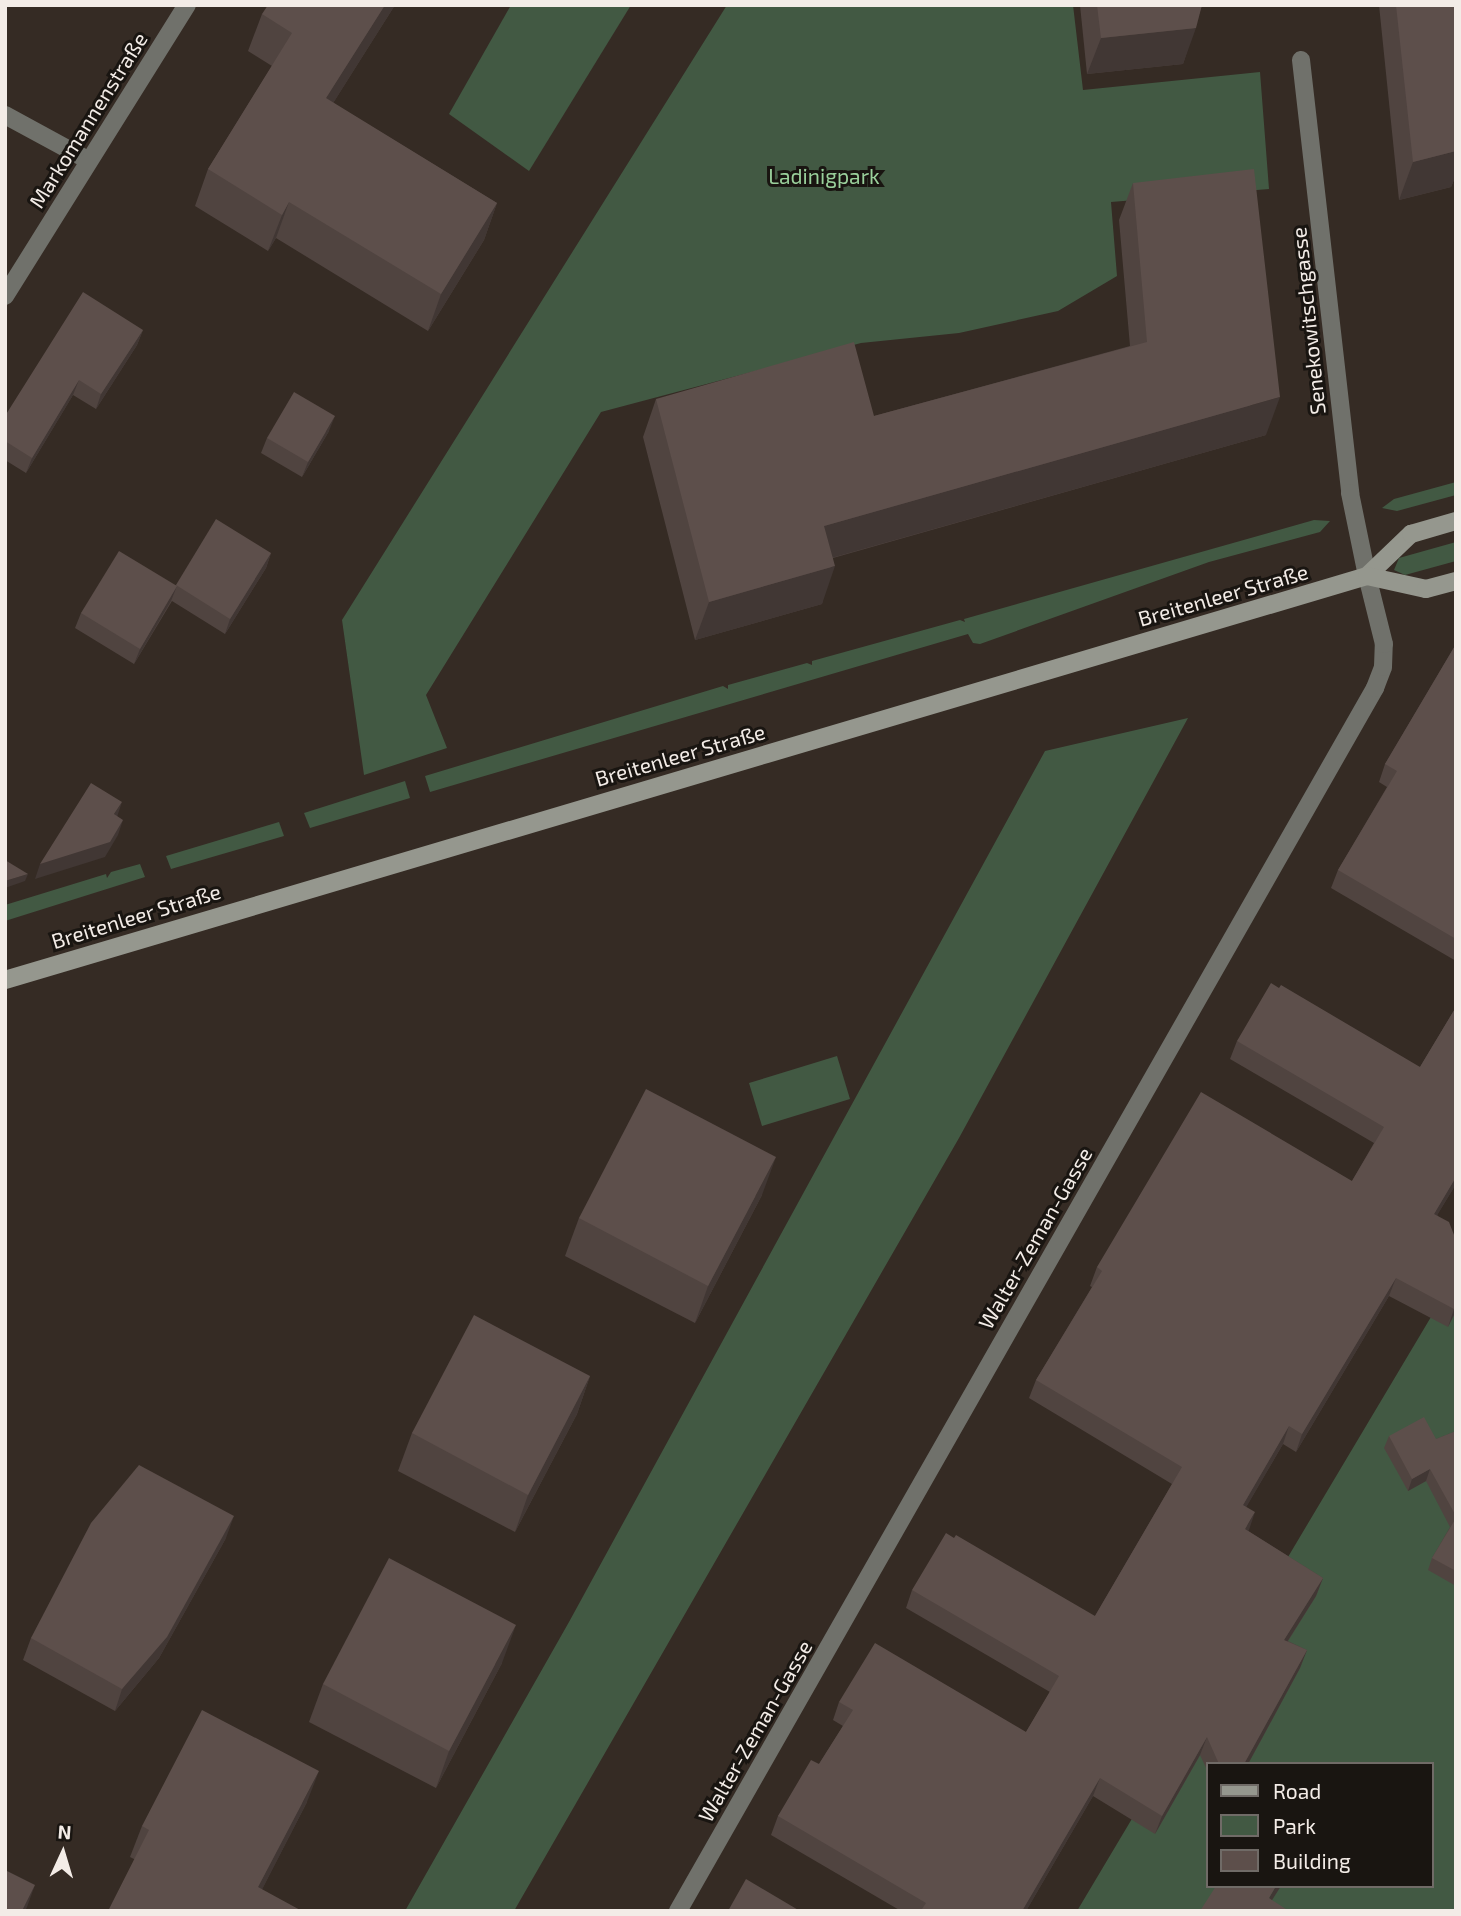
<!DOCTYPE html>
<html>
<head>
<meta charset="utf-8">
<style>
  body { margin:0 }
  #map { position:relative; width:1461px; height:1916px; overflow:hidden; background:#352b24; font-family:"Exo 2",sans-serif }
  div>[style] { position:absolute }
  .green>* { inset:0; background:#425943 }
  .service>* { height:18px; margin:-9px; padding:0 9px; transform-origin:9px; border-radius:9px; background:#70716b }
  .minor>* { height:18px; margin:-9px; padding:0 9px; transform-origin:9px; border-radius:9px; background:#70716b }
  .secondary>* { height:18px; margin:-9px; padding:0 9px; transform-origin:9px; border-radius:9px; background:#95978e }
  .wall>* { inset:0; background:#504440 }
  .shaded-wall>* { inset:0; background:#413734 }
  .building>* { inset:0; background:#5d4f4b }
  span { translate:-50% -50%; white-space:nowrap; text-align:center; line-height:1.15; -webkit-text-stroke:6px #191511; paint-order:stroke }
  .street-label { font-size:21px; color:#f3ece7 }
  .park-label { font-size:21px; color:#9ad09b }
  .frame { position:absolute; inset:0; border:7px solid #f3ece7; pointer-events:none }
  .legend { position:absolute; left:1206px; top:1762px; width:228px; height:126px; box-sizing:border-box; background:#191511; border:2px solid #706b67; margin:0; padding:9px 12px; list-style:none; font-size:21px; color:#f3ece7 }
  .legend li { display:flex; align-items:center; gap:14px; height:35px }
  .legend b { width:35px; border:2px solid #706b67 }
  .north { position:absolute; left:28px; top:1818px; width:70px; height:70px; -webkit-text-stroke:5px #191511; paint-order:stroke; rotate:4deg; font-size:19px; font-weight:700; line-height:28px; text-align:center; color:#f3ece7 }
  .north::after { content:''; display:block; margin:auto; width:24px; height:32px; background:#f3ece7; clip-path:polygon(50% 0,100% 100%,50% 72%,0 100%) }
</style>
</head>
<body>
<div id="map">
  <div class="green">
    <i style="clip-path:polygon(511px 5px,631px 5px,529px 171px,449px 114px)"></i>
    <i style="clip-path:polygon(727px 5px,1073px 5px,1083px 90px,1260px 72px,1269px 189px,1111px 202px,1117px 276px,1058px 311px,959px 333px,861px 343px,601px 412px,426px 695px,447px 748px,364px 775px,342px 620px)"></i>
    <i style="clip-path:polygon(1456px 482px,1456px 495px,1397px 511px,1382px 508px,1394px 499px)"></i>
    <i style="clip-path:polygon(1314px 520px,1330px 521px,1320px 532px,1209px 562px,980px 644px,973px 643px,968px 634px,430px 792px,425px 776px,723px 686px,728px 689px,728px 685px,807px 663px,812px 665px,812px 661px,960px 620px,965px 622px,964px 619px)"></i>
    <i style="clip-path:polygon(1456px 542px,1456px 561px,1405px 575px,1394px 570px,1399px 558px)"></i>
    <i style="clip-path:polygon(1188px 718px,959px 1138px,514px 1911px,405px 1911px,569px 1622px,1045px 751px)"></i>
    <i style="clip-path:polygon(405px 781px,410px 798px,310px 828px,304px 813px)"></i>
    <i style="clip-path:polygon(279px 822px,284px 836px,171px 869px,166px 856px)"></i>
    <i style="clip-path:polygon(140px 864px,145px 877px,5px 921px,5px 905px,106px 874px,107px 878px,111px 872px)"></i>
    <i style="clip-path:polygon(837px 1056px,850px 1099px,762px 1126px,749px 1083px)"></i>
    <i style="clip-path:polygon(evenodd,1456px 1275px,1456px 1911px,1077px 1911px,1456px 1275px,1207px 1764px,1431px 1764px,1431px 1886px,1207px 1886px,1207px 1764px)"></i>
  </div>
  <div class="service">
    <i style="left:678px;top:1911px;width:1408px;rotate:-60.32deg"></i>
    <i style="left:1375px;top:688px;width:22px;rotate:-69deg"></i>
    <i style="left:1383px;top:667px;width:23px;rotate:-88deg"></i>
    <i style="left:1384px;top:644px;width:70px;rotate:-104deg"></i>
  </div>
  <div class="minor">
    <i style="left:1301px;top:60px;width:436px;rotate:83.5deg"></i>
    <i style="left:1350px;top:493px;width:85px;rotate:78.4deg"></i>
    <i style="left:5px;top:115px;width:94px;rotate:28.5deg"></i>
    <i style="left:5px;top:296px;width:343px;rotate:-58deg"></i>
  </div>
  <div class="secondary">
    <i style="left:1367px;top:576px;width:61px;rotate:-43.7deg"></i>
    <i style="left:1411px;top:534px;width:47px;rotate:-16.1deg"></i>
    <i style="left:5px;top:980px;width:1421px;rotate:-16.52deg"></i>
    <i style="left:1367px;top:576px;width:60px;rotate:12.4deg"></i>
    <i style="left:1426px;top:589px;width:31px;rotate:-15deg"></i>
  </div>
  <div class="wall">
    <i style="clip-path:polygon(395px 5px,333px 103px,497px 203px,484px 240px,428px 331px,276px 238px,268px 251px,195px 206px,208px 169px,272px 66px,248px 51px,262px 14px)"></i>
    <i style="clip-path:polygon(1080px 5px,1202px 5px,1183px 64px,1087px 74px)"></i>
    <i style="clip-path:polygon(1379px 5px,1456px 5px,1456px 175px,1451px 187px,1399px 200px)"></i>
    <i style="clip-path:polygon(1133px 183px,1266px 435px,833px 558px,822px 604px,695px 640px,643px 437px,656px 399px,874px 416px,1130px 346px,1119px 220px)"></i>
    <i style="clip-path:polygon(143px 330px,137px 345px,96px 409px,73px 395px,26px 473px,5px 460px,5px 416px)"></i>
    <i style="clip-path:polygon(329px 431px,302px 477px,261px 453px,267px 438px)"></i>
    <i style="clip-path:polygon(271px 553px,266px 568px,225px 634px,172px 601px,134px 664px,75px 628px,81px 613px,176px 585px)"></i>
    <i style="clip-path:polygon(1456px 644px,1456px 961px,1331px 888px,1338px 870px,1387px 787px,1379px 782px,1385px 764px)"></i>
    <i style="clip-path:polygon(1456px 1007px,1456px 1184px,1437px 1215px,1456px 1240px,1456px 1311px,1448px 1327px,1389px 1296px,1296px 1452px,1283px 1444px,1246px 1507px,1248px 1531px,1323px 1578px,1316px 1596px,1288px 1641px,1307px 1650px,1300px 1668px,1248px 1764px,1207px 1764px,1207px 1770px,1200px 1755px,1155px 1834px,1093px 1796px,1026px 1911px,901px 1911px,771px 1835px,778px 1816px,819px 1764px,843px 1726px,833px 1720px,839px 1702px,1026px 1732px,1050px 1692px,906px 1608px,912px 1590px,1095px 1616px,1172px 1484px,1029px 1398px,1036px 1380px,1092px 1287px,1090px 1286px,1097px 1267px,1352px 1181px,1374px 1143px,1230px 1059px,1237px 1041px,1420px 1067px)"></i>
    <i style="clip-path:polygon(762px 1195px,695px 1323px,565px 1256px,579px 1218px)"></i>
    <i style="clip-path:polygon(590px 1376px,577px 1414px,515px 1532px,398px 1471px,412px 1433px)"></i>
    <i style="clip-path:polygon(1456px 1431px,1456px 1586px,1428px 1570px,1432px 1558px,1450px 1527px,1426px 1481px,1408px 1491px,1384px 1448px,1389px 1436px,1436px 1439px)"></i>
    <i style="clip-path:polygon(226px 1538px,159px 1658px,115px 1711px,23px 1660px,31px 1638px)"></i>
    <i style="clip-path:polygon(502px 1663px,436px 1788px,309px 1722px,323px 1684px)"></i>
    <i style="clip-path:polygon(307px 1802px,262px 1889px,134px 1859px,130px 1857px,142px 1826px)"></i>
  </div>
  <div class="shaded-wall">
    <i style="clip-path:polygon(385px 5px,395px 5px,313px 135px,326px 98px)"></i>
    <i style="clip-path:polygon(1196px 28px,1183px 64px,1087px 74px,1101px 38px)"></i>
    <i style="clip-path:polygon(1456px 151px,1456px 175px,1451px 187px,1399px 200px,1413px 162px)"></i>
    <i style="clip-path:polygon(289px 202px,276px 238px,268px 251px,282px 215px)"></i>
    <i style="clip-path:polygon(497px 203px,484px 240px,428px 331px,441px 294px)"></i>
    <i style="clip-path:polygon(143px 330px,137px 345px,96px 409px,101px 394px)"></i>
    <i style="clip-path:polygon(79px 380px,73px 395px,26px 473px,32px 458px)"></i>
    <i style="clip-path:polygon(1280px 397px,1266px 435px,810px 564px,824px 526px)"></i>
    <i style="clip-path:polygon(335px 416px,329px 431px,302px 477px,308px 462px)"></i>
    <i style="clip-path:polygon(271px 553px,266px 568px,225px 634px,230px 619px)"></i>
    <i style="clip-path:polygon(835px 566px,822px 604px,695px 640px,709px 602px)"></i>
    <i style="clip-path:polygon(177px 586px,171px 601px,134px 664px,140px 649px)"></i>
    <i style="clip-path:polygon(122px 802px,117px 817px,114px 814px)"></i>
    <i style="clip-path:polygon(123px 820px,118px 835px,105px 857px,35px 879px,40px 864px)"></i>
    <i style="clip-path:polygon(28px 874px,25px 881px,5px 888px,5px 881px)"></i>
    <i style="clip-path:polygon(776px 1157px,762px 1195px,695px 1323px,708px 1286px)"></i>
    <i style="clip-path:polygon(1456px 1177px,1456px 1184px,1427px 1232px,1434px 1214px)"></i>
    <i style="clip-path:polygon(1396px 1278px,1389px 1296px,1296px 1452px,1302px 1434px)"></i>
    <i style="clip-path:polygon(1456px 1306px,1456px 1311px,1448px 1327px,1454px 1309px)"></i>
    <i style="clip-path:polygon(590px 1376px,577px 1414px,515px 1532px,528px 1495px)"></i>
    <i style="clip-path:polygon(1289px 1426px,1283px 1444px,1237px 1523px,1243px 1505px)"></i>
    <i style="clip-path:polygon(1430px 1469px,1426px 1481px,1408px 1491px,1412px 1479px)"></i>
    <i style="clip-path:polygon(1255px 1512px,1249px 1530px,1239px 1547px,1245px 1529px)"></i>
    <i style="clip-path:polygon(234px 1516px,226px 1538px,159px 1658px,115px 1711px,122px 1689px)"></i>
    <i style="clip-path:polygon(1323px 1578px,1316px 1596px,1277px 1658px,1284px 1640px)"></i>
    <i style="clip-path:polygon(516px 1625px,502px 1663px,436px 1788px,449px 1751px)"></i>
    <i style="clip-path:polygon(1307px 1650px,1300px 1668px,1248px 1764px,1244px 1764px)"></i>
    <i style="clip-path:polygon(1207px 1737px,1200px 1755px,1155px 1834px,1162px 1816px)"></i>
    <i style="clip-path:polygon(319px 1771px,307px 1802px,251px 1911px,258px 1887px)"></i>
    <i style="clip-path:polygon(1100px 1778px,1093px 1796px,1026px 1911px,1022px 1911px)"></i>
    <i style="clip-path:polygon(35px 1885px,27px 1907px,25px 1911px,22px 1911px)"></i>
    <i style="clip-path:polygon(1276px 1886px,1281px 1886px,1265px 1911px,1269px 1898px)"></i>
  </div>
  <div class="building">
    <i style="clip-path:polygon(268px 5px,385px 5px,326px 98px,497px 203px,441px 294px,289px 202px,282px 215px,208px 169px,292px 33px,262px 14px)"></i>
    <i style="clip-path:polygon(1097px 5px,1202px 5px,1196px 28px,1101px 38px)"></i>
    <i style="clip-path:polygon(1396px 5px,1456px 5px,1456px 151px,1413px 162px)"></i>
    <i style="clip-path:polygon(1254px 169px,1280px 397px,824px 526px,835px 566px,709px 602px,656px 399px,854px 342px,874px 416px,1147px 342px,1133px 183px)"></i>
    <i style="clip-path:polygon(83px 292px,143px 330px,101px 394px,79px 380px,32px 458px,5px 441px,5px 416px)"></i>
    <i style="clip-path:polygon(294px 392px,335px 416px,308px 462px,267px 438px)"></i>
    <i style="clip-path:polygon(216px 519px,271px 553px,230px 619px,176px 585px)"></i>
    <i style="clip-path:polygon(119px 551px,177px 586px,140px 649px,81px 613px)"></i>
    <i style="clip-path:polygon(1456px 644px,1456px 939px,1338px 870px,1397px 771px,1385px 764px)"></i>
    <i style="clip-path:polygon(91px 783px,122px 802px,114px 814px,123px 820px,110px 842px,40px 864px)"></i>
    <i style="clip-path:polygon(5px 860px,28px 874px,5px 881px)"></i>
    <i style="clip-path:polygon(1271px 983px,1279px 988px,1281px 985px,1420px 1067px,1456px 1007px,1456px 1177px,1434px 1214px,1449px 1222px,1456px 1240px,1456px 1306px,1454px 1309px,1396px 1278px,1302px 1434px,1289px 1426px,1243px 1505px,1255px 1512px,1245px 1529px,1323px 1578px,1284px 1640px,1307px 1650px,1244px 1764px,1219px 1764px,1207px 1737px,1162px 1816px,1100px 1778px,1022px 1911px,925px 1911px,922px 1909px,926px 1903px,778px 1816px,811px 1760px,819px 1764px,853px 1710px,839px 1702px,875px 1643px,1026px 1732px,1059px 1676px,912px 1590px,946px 1533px,954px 1538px,956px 1535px,1095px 1616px,1182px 1467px,1036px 1380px,1102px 1271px,1097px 1267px,1201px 1092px,1352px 1181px,1384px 1127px,1237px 1041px)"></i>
    <i style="clip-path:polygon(646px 1089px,776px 1157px,708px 1286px,579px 1218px)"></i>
    <i style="clip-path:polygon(474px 1315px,590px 1376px,528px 1495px,412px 1433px)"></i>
    <i style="clip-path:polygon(1424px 1417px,1436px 1439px,1456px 1431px,1456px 1516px,1430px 1469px,1412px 1479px,1389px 1436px)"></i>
    <i style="clip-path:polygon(139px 1465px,234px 1516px,167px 1637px,122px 1689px,31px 1638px,91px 1523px)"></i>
    <i style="clip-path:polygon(1456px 1518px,1456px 1571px,1432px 1558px)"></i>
    <i style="clip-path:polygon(389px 1558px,516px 1625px,449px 1751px,323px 1684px)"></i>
    <i style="clip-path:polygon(202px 1710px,319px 1771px,258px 1887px,302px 1911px,108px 1911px,149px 1830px,142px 1826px)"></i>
    <i style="clip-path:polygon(5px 1870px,35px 1885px,22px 1911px,5px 1911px)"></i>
    <i style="clip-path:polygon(746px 1879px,800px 1911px,728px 1911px)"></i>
    <i style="clip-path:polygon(1216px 1886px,1276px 1886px,1269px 1898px,1289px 1911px,1200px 1911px)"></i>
  </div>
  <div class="street-label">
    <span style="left:88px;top:120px;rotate:-58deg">Markomannenstraße</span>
    <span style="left:1308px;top:321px;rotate:-96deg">Senekowitschgasse</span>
    <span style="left:1223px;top:595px;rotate:-16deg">Breitenleer Straße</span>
    <span style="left:680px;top:755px;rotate:-16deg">Breitenleer Straße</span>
    <span style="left:136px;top:916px;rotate:-17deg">Breitenleer Straße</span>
    <span style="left:1035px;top:1238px;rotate:-60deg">Walter-Zeman-Gasse</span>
    <span style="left:755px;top:1731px;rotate:-60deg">Walter-Zeman-Gasse</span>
  </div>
  <div class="park-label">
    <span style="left:824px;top:176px">Ladinigpark</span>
  </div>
  <div class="frame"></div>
  <ul class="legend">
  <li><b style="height:9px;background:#95978e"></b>Road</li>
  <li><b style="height:19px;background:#425943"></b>Park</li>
  <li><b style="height:19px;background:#5d4f4b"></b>Building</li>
  </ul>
  <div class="north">N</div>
</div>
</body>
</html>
